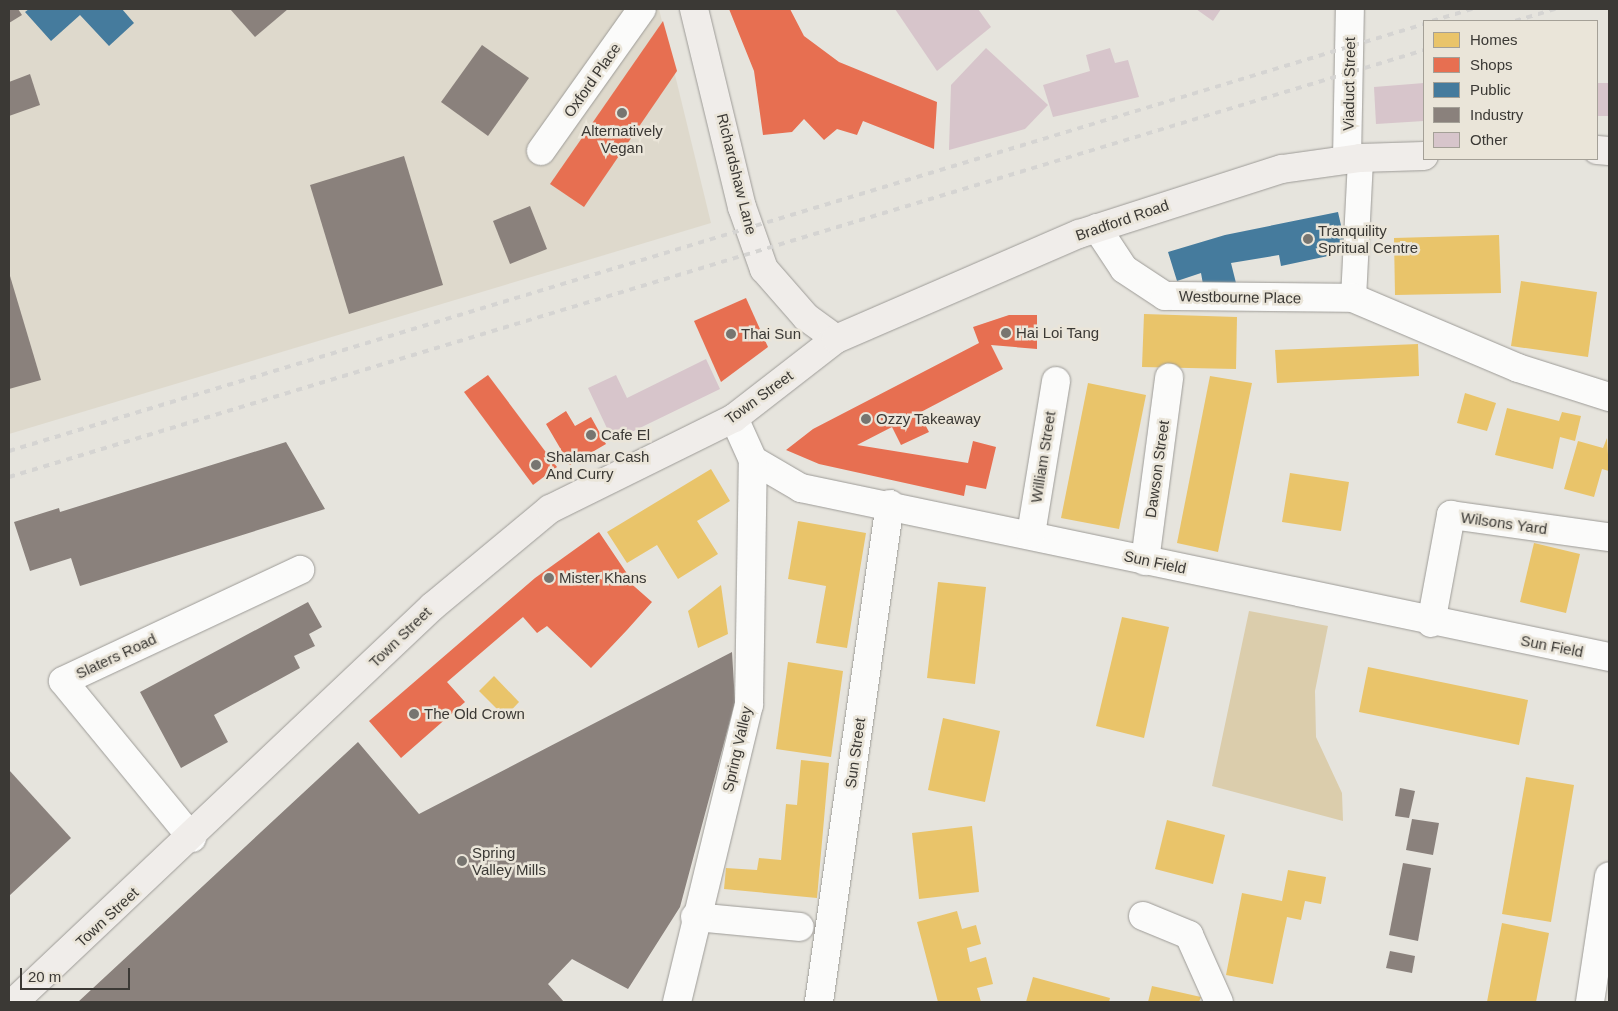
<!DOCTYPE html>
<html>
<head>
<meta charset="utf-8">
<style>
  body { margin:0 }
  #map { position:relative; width:1618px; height:1011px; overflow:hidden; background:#e6e4dd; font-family:Helvetica,sans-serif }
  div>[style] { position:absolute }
  .built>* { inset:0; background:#ded9cc }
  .green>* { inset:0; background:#dbcdac }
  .homes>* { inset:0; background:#e9c46a }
  .shops>* { inset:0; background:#e76f51 }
  .public>* { inset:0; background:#457b9d }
  .industry>* { inset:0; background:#8a817c }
  .building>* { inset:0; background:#d7c5cb }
  .roads { filter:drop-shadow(0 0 1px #9d9b97) drop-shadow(0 0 1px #9d9b97) }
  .pedestrian>* { height:25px; margin:-12.5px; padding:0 12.5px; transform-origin:12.5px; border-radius:12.5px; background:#fbfbfa }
  .minor>* { height:28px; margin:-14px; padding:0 14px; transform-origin:14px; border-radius:14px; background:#fbfbfa }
  .secondary>* { height:28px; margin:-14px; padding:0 14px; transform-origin:14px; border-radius:14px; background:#f0edea }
  .rail>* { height:4px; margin-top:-2px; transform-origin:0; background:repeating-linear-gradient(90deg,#d5d4d2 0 6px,transparent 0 12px) }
  .dots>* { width:14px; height:14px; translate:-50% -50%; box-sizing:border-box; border:2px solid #eae5d9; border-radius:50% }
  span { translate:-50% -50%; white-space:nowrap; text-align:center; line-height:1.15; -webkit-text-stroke:5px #eae5d9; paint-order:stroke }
  .street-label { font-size:15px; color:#3b3935 }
  .poi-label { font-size:15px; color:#3b3935 }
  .left { translate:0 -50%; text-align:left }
  .frame { position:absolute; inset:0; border:10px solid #3b3935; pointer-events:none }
  .legend { position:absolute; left:1423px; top:20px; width:175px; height:140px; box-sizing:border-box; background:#eae5d9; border:1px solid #a4a097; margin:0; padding:6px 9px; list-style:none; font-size:15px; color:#3b3935 }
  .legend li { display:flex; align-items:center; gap:10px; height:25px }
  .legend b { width:25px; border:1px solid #a4a097 }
  .scale { position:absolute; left:20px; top:968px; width:110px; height:22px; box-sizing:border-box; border:2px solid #3b3935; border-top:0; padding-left:6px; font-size:15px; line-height:18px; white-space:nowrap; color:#3b3935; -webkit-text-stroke:4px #eae5d9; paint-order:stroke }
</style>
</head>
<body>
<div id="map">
  <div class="built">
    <i style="clip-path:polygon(9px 9px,659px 9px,711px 223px,9px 434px)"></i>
  </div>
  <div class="green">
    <i style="clip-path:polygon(1249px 611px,1328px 626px,1315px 691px,1316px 737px,1342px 793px,1343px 821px,1212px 786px)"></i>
  </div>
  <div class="homes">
    <i style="clip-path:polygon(1499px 235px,1501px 293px,1395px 295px,1394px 238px)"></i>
    <i style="clip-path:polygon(1521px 281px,1597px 292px,1588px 357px,1511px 346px)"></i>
    <i style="clip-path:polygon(1144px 314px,1237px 317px,1236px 369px,1142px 367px)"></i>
    <i style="clip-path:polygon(1418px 344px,1419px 376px,1277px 383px,1275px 350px)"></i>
    <i style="clip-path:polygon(1210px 376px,1252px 383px,1218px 552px,1177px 543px)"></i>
    <i style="clip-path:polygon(1088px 383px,1146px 395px,1119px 529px,1061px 518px)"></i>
    <i style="clip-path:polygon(1465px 393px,1496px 403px,1487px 431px,1457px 423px)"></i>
    <i style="clip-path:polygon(1507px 408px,1559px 421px,1562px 412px,1581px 416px,1575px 441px,1560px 437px,1553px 469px,1495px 455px)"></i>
    <i style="clip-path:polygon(1607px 438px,1609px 471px,1602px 469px,1594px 497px,1564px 489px,1578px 441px,1603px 448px)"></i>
    <i style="clip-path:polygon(711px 469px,730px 501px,697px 521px,718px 554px,678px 579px,657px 545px,627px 563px,607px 532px)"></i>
    <i style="clip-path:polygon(1290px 473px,1349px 482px,1341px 531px,1282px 522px)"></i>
    <i style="clip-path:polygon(798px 521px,866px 533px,847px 648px,816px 643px,826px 586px,788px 579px)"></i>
    <i style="clip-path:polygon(1534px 543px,1580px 554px,1566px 613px,1520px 602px)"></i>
    <i style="clip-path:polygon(938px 582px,986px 587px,975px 684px,927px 678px)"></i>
    <i style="clip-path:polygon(721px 585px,728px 634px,698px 648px,688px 611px)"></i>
    <i style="clip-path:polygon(1122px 617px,1169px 627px,1144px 738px,1096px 726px)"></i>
    <i style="clip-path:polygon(788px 662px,843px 671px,831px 757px,776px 749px)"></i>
    <i style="clip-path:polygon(1368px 667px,1528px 700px,1519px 745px,1359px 712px)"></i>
    <i style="clip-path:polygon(494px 676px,519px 702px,505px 717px,479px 691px)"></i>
    <i style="clip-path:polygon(943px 718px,1000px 731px,985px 802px,928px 790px)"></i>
    <i style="clip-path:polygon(801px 760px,829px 763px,817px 898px,724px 889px,726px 868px,757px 870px,759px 858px,781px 860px,786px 804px,797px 805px)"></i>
    <i style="clip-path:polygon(1526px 777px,1574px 785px,1551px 922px,1502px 914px)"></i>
    <i style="clip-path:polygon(1167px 820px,1225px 835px,1213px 884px,1155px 869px)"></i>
    <i style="clip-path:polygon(972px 826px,979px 892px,919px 899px,912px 833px)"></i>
    <i style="clip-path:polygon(1288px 870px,1326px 877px,1321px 904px,1305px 901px,1301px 920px,1287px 917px,1273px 984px,1226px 975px,1242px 893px,1282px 901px)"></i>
    <i style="clip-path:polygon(957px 911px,962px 929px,976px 925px,981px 944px,967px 948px,970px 962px,986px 957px,993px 984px,977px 988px,981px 1002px,938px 1002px,917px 922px)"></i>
    <i style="clip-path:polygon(1502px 923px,1549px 933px,1536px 1002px,1487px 1002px)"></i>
    <i style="clip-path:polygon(1033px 977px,1110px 998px,1109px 1002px,1026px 1002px)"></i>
    <i style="clip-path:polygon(1152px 986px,1201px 997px,1199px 1002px,1148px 1002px)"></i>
  </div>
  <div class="shops">
    <i style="clip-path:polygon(729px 9px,790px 9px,804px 36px,839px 62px,937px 102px,934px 149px,863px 121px,857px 135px,837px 129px,824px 140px,804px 119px,792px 132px,763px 135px,754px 71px)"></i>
    <i style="clip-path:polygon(663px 21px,677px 71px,584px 207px,550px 184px)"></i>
    <i style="clip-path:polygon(746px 298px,768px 347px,721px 382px,694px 321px)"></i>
    <i style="clip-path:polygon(1009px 315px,1037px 315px,1037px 349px,991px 345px,1003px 369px,919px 413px,929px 432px,901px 445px,892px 427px,857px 445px,968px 463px,973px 441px,996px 447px,986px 489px,966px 485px,964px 496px,819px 464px,786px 450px,813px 429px,979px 343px,973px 327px)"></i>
    <i style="clip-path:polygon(488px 375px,557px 467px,533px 485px,464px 392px)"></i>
    <i style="clip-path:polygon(566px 411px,575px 426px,591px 417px,606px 444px,570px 465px,546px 424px)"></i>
    <i style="clip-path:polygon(599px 532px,630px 578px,627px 580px,652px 602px,627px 630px,591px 668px,547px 626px,537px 633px,523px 617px,447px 682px,465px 702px,401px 758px,369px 721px,535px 578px)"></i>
  </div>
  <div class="public">
    <i style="clip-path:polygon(29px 9px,122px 9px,134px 23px,109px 46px,80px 15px,51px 41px,25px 12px)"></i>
    <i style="clip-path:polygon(1338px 212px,1347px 252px,1281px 266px,1279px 255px,1231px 263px,1236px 283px,1204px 290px,1201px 273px,1177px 281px,1168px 252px,1225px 235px)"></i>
  </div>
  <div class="industry">
    <i style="clip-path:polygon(9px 9px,18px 9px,22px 15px,9px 23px)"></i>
    <i style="clip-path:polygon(230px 9px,288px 9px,255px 37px)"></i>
    <i style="clip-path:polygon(482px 45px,529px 78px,488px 136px,441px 102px)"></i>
    <i style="clip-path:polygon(30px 74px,40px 105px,9px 116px,9px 82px)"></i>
    <i style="clip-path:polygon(404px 156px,443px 285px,349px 314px,310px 185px)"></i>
    <i style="clip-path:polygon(530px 206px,547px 249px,510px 264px,493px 221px)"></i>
    <i style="clip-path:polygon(10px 276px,41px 380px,9px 389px,9px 277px)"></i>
    <i style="clip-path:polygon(286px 442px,325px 509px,80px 586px,71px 558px,30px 571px,14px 522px,59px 508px,60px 512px)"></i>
    <i style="clip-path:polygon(308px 602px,322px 627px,309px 634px,315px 646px,294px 656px,300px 668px,214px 715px,228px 742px,181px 768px,140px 692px)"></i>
    <i style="clip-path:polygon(732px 652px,735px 702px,680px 907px,628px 989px,572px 959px,548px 984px,564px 1002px,78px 1002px,358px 742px,419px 814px)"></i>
    <i style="clip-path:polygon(9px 770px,71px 838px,9px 896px)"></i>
    <i style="clip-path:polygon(1400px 788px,1415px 791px,1409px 818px,1395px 816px)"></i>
    <i style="clip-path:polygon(1412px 819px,1439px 823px,1433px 855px,1406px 850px)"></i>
    <i style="clip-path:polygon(1403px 863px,1431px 868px,1418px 941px,1389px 935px)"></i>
    <i style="clip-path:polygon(1390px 951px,1415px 956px,1412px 973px,1386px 968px)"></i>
  </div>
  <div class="building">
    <i style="clip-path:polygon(895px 9px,978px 9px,991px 27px,937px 71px)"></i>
    <i style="clip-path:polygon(1196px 9px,1221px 9px,1213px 21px)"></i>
    <i style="clip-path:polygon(986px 48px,1048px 105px,1025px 129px,949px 150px,951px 85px)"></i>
    <i style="clip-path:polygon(1110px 48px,1115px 63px,1128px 60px,1139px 97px,1053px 117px,1043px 85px,1090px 71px,1086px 55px)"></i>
    <i style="clip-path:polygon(1424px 83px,1424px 121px,1376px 124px,1374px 87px)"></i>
    <i style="clip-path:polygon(1597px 83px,1609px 83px,1609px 116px,1597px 116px)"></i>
    <i style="clip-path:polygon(706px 359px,720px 389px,613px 441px,588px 388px,616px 375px,627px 398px)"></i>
  </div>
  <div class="roads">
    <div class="pedestrian">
      <i style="left:1353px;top:298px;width:140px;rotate:-87.1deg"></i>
    </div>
    <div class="minor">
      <i style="left:541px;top:151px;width:174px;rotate:-54.6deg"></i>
      <i style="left:1347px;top:159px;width:150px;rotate:-88.9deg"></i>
      <i style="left:1097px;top:228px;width:49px;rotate:56.6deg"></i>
      <i style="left:1124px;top:269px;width:49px;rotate:33.4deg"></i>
      <i style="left:1165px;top:296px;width:188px;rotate:0.6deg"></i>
      <i style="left:1353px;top:298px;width:179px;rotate:23deg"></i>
      <i style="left:1518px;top:368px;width:96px;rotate:17.7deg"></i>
      <i style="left:734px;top:418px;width:46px;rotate:65.7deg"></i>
      <i style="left:753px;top:460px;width:56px;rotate:30.3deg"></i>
      <i style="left:801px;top:488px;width:825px;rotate:11.81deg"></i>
      <i style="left:1031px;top:534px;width:155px;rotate:-80.7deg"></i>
      <i style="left:1145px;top:561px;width:185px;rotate:-82.5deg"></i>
      <i style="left:1431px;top:623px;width:110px;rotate:-79.5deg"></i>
      <i style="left:1451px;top:515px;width:158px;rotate:8deg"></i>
      <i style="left:192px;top:838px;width:203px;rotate:-129.4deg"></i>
      <i style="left:63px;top:681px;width:262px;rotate:-25.1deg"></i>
      <i style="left:1143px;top:916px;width:50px;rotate:22.4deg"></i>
      <i style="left:1189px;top:935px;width:73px;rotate:65.9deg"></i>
      <i style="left:695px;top:917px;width:105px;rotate:5.4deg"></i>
      <i style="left:677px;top:1002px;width:306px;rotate:-76.4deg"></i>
      <i style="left:749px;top:705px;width:245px;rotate:-89.1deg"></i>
      <i style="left:819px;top:1002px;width:503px;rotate:-81.89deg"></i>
      <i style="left:1590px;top:1002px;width:127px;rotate:-81.4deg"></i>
    </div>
    <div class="secondary">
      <i style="left:694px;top:9px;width:204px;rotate:76.4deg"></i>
      <i style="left:742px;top:207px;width:66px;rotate:70.5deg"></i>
      <i style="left:764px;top:269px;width:64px;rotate:48.8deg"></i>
      <i style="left:806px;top:317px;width:37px;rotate:36deg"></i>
      <i style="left:1597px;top:150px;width:12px;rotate:5deg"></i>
      <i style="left:14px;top:1002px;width:577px;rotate:-43.38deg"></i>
      <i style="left:433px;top:606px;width:152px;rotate:-39.7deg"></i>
      <i style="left:550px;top:509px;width:205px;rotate:-26.3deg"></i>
      <i style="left:734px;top:418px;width:129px;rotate:-37.8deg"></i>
      <i style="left:836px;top:339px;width:265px;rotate:-23.4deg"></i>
      <i style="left:1079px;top:234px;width:213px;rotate:-17.8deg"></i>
      <i style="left:1282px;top:169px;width:79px;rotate:-8deg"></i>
      <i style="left:1360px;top:158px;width:64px;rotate:-1.8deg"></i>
    </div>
  </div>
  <div class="rail">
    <i style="left:1432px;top:21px;width:42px;rotate:-16.7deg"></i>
    <i style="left:1515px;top:21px;width:42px;rotate:-16.7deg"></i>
    <i style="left:9px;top:451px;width:1478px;rotate:-16.79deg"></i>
    <i style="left:9px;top:477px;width:1478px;rotate:-16.79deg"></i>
  </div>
  <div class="dots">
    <i style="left:622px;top:113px;background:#777570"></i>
    <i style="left:1308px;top:239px;background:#777570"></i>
    <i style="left:1006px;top:333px;background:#777570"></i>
    <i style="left:731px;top:334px;background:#777570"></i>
    <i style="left:866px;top:419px;background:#777570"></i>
    <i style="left:591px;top:435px;background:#777570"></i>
    <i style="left:536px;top:465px;background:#777570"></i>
    <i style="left:549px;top:578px;background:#777570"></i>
    <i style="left:414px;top:714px;background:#777570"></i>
    <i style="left:462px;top:861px;background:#777570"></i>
  </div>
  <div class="street-label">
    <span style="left:592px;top:80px;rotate:-55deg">Oxford Place</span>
    <span style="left:1349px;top:84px;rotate:-89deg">Viaduct Street</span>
    <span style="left:737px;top:174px;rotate:76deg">Richardshaw Lane</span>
    <span style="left:1122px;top:220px;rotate:-19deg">Bradford Road</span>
    <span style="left:1240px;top:297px;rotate:1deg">Westbourne Place</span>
    <span style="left:759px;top:397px;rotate:-36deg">Town Street</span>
    <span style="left:1043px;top:457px;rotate:-81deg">William Street</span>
    <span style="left:1157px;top:469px;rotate:-82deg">Dawson Street</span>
    <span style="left:1504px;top:523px;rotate:8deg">Wilsons Yard</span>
    <span style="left:1155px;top:562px;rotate:12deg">Sun Field</span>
    <span style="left:400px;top:637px;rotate:-44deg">Town Street</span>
    <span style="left:1552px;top:646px;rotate:11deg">Sun Field</span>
    <span style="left:116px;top:656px;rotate:-25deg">Slaters Road</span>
    <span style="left:737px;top:749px;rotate:-77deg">Spring Valley</span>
    <span style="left:855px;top:753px;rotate:-82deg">Sun Street</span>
    <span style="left:107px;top:917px;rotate:-43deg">Town Street</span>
  </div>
  <div class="poi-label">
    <span style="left:622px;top:139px">Alternatively<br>Vegan</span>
    <span class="left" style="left:1318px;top:239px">Tranquility<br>Spritual Centre</span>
    <span class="left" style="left:1016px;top:333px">Hai Loi Tang</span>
    <span class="left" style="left:741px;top:334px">Thai Sun</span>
    <span class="left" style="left:876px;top:419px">Ozzy Takeaway</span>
    <span class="left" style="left:601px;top:435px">Cafe El</span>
    <span class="left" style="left:546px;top:465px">Shalamar Cash<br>And Curry</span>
    <span class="left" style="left:559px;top:578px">Mister Khans</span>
    <span class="left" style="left:424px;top:714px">The Old Crown</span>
    <span class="left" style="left:472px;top:861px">Spring<br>Valley Mills</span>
  </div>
  <div class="frame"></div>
  <ul class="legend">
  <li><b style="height:14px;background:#e9c46a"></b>Homes</li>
  <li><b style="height:14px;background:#e76f51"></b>Shops</li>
  <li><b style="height:14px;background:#457b9d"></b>Public</li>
  <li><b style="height:14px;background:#8a817c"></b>Industry</li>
  <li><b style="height:14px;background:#d7c5cb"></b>Other</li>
  </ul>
  <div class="scale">20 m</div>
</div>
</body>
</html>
